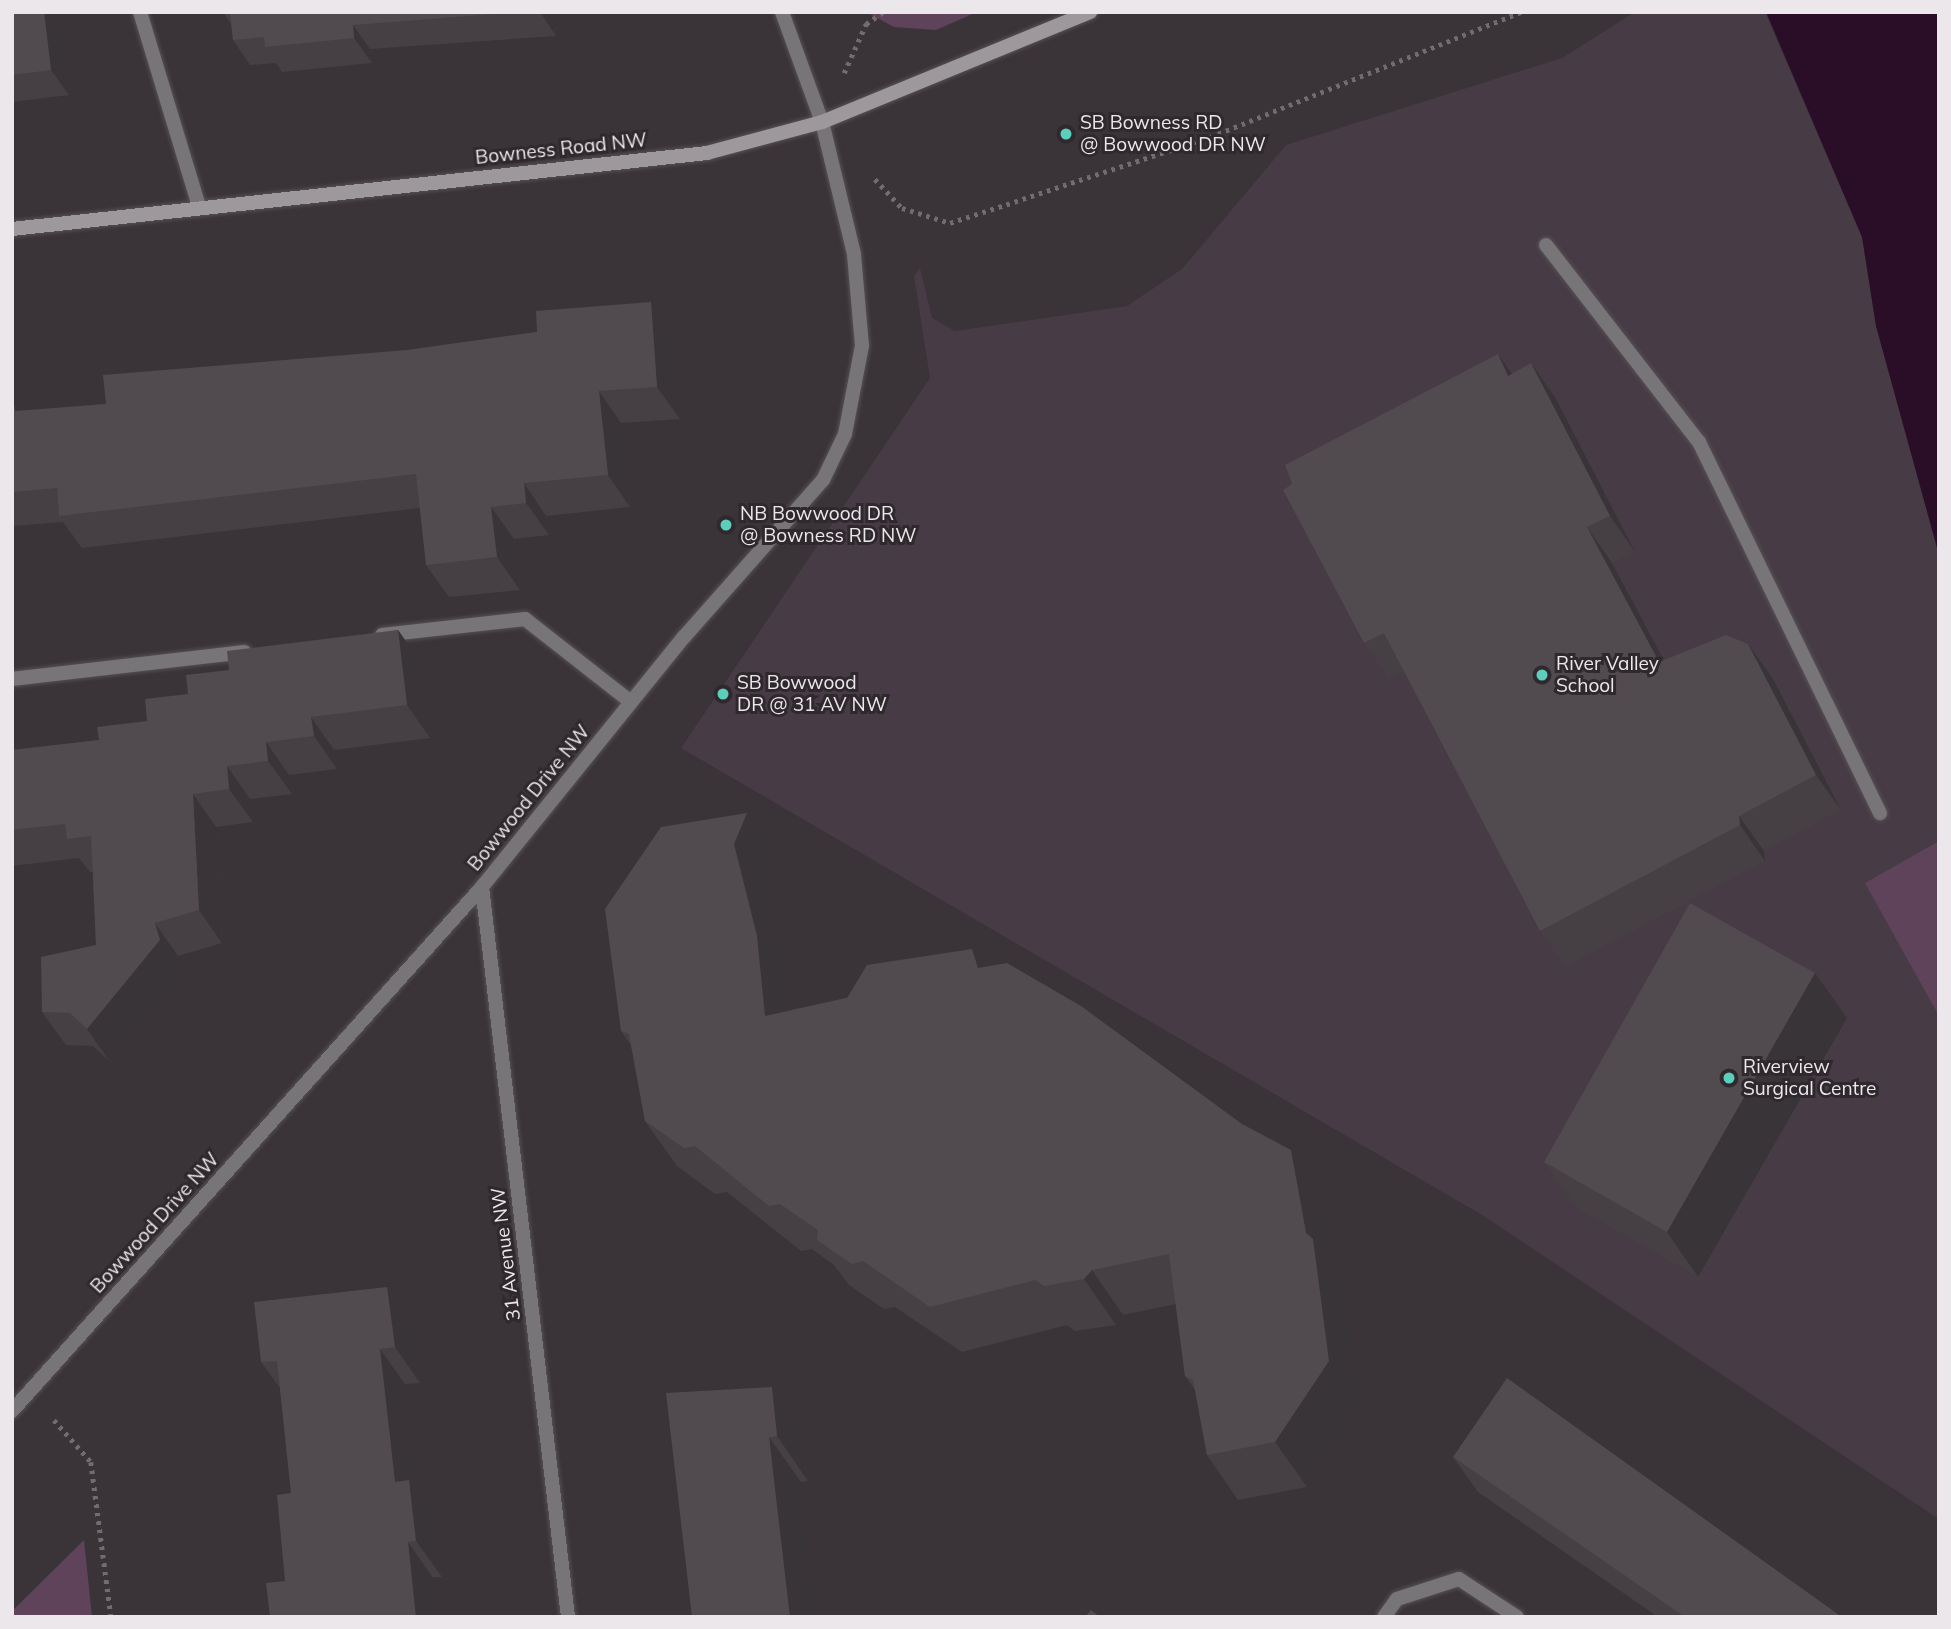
<!DOCTYPE html>
<html>
<head>
<meta charset="utf-8">
<style>
  body { margin:0 }
  #map { position:relative; width:1951px; height:1629px; overflow:hidden; background:#3a3338; font-family:Mulish,sans-serif }
  div>[style] { position:absolute }
  .built>* { inset:0; background:#473b45 }
  .green>* { inset:0; background:#5e435a }
  .water>* { inset:0; background:#2a0d27 }
  .path>* { height:4.5px; margin-top:-2.25px; transform-origin:0; background:repeating-linear-gradient(90deg,#726c70 0 3.5px,transparent 0 8.5px) }
  .roads { filter:drop-shadow(0 0 2px #565054) drop-shadow(0 0 2px #565054) }
  .lane>* { height:14px; margin:-7px; padding:0 7px; transform-origin:7px; border-radius:7px; background:#787578 }
  .street>* { height:14px; margin:-7px; padding:0 7px; transform-origin:7px; border-radius:7px; background:#787578 }
  .secondary>* { height:14px; margin:-7px; padding:0 7px; transform-origin:7px; border-radius:7px; background:#9d989c }
  .wall>* { inset:0; background:#464044 }
  .shaded-wall>* { inset:0; background:#393437 }
  .building>* { inset:0; background:#514a4f }
  .dots>* { width:19px; height:19px; translate:-50% -50%; box-sizing:border-box; border:4px solid #2f292e; border-radius:50% }
  span { translate:-50% -50%; white-space:nowrap; text-align:center; line-height:1.15; -webkit-text-stroke:6px #2f292e; paint-order:stroke }
  .poi-label { font-size:19px; color:#ebe7ea }
  .left { translate:0 -50%; text-align:left }
  .street-label { font-size:19px; color:#ebe7ea }
  .frame { position:absolute; inset:0; border:14px solid #ebe7ea; pointer-events:none }
</style>
</head>
<body>
<div id="map">
  <div class="built">
    <i style="clip-path:polygon(1635px 12px,1765px 12px,1862px 237px,1876px 326px,1939px 555px,1939px 1519px,1482px 1215px,681px 748px,930px 378px,914px 276px,920px 268px,932px 318px,955px 331px,1127px 306px,1182px 269px,1286px 145px,1562px 58px)"></i>
  </div>
  <div class="green">
    <i style="clip-path:polygon(866px 12px,977px 12px,936px 30px,894px 27px)"></i>
    <i style="clip-path:polygon(1939px 841px,1939px 1016px,1865px 883px)"></i>
    <i style="clip-path:polygon(84px 1540px,92px 1617px,12px 1617px,12px 1611px)"></i>
  </div>
  <div class="water">
    <i style="clip-path:polygon(1766px 12px,1939px 12px,1939px 555px,1876px 326px,1862px 237px)"></i>
  </div>
  <div class="path">
    <i style="left:844px;top:73px;width:54px;rotate:-65.8deg"></i>
    <i style="left:866px;top:24px;width:21px;rotate:-35deg"></i>
    <i style="left:875px;top:179px;width:40px;rotate:47deg"></i>
    <i style="left:902px;top:208px;width:50px;rotate:17.4deg"></i>
    <i style="left:950px;top:223px;width:274px;rotate:-18.3deg"></i>
    <i style="left:1210px;top:137px;width:335px;rotate:-21.9deg"></i>
    <i style="left:54px;top:1420px;width:56px;rotate:48.6deg"></i>
    <i style="left:91px;top:1462px;width:156px;rotate:82.6deg"></i>
  </div>
  <div class="roads">
    <div class="lane">
      <i style="left:140px;top:12px;width:203px;rotate:73.1deg"></i>
      <i style="left:1546px;top:245px;width:249px;rotate:52.2deg"></i>
      <i style="left:1699px;top:442px;width:413px;rotate:64deg"></i>
      <i style="left:382px;top:635px;width:144px;rotate:-6.4deg"></i>
      <i style="left:525px;top:619px;width:135px;rotate:38.1deg"></i>
      <i style="left:12px;top:679px;width:234px;rotate:-6.6deg"></i>
      <i style="left:1384px;top:1617px;width:22px;rotate:-54deg"></i>
      <i style="left:1397px;top:1599px;width:65px;rotate:-17.9deg"></i>
      <i style="left:1459px;top:1579px;width:69px;rotate:33.2deg"></i>
    </div>
    <div class="street">
      <i style="left:482px;top:887px;width:735px;rotate:83.28deg"></i>
      <i style="left:12px;top:1411px;width:704px;rotate:-48.11deg"></i>
      <i style="left:482px;top:887px;width:321px;rotate:-51.1deg"></i>
      <i style="left:684px;top:637px;width:210px;rotate:-48.5deg"></i>
      <i style="left:823px;top:480px;width:51px;rotate:-64.4deg"></i>
      <i style="left:845px;top:434px;width:90px;rotate:-79.1deg"></i>
      <i style="left:862px;top:346px;width:92px;rotate:-95deg"></i>
      <i style="left:854px;top:254px;width:136px;rotate:-103.6deg"></i>
      <i style="left:822px;top:122px;width:117px;rotate:-110deg"></i>
    </div>
    <div class="secondary">
      <i style="left:12px;top:229px;width:699px;rotate:-6.24deg"></i>
      <i style="left:707px;top:153px;width:119px;rotate:-15.1deg"></i>
      <i style="left:822px;top:122px;width:290px;rotate:-22.3deg"></i>
    </div>
  </div>
  <div class="wall">
    <i style="clip-path:polygon(12px 12px,54px 12px,59px 19px,69px 95px,12px 102px)"></i>
    <i style="clip-path:polygon(223px 12px,554px 12px,556px 36px,370px 49px,372px 63px,282px 72px,276px 63px,250px 65px,233px 40px,231px 24px)"></i>
    <i style="clip-path:polygon(651px 302px,673px 335px,680px 419px,621px 423px,630px 507px,546px 516px,549px 535px,514px 539px,520px 590px,449px 597px,426px 565px,420px 508px,82px 548px,63px 522px,12px 526px,12px 401px,21px 411px,106px 404px,407px 350px,537px 332px)"></i>
    <i style="clip-path:polygon(1512px 374px,1556px 399px,1635px 552px,1612px 563px,1664px 660px,1748px 644px,1773px 679px,1841px 810px,1764px 851px,1765px 861px,1565px 967px,1540px 931px,1404px 671px,1389px 679px,1364px 643px)"></i>
    <i style="clip-path:polygon(398px 630px,421px 663px,430px 738px,334px 750px,337px 769px,289px 775px,292px 794px,250px 799px,253px 822px,216px 827px,222px 943px,178px 956px,183px 973px,110px 1062px,93px 1046px,66px 1045px,42px 1012px,96px 945px,93px 872px,90px 872px,79px 858px,12px 866px,12px 750px,99px 740px,147px 721px,188px 694px,229px 670px)"></i>
    <i style="clip-path:polygon(747px 813px,779px 858px,766px 889px,789px 981px,791px 1010px,985px 967px,1322px 1195px,1336px 1272px,1345px 1284px,1361px 1406px,1307px 1487px,1238px 1500px,1207px 1455px,1195px 1390px,1185px 1376px,1176px 1304px,1123px 1315px,1116px 1325px,1075px 1331px,1067px 1325px,962px 1352px,895px 1307px,884px 1309px,849px 1285px,834px 1265px,812px 1249px,801px 1251px,727px 1192px,715px 1194px,677px 1166px,645px 1121px,631px 1045px,621px 1031px)"></i>
    <i style="clip-path:polygon(1847px 1018px,1698px 1277px,1575px 1207px,1544px 1162px)"></i>
    <i style="clip-path:polygon(387px 1287px,412px 1322px,420px 1383px,405px 1384px,417px 1492px,434px 1516px,442px 1577px,285px 1581px,291px 1493px,280px 1388px,261px 1362px)"></i>
    <i style="clip-path:polygon(666px 1393px,803px 1432px,808px 1481px,801px 1482px)"></i>
    <i style="clip-path:polygon(1453px 1457px,1842px 1617px,1658px 1617px,1478px 1492px)"></i>
  </div>
  <div class="shaded-wall">
    <i style="clip-path:polygon(44px 12px,54px 12px,59px 19px,69px 95px,51px 70px)"></i>
    <i style="clip-path:polygon(540px 12px,554px 12px,556px 36px)"></i>
    <i style="clip-path:polygon(353px 25px,370px 49px,372px 63px,354px 38px)"></i>
    <i style="clip-path:polygon(651px 302px,673px 335px,680px 419px,657px 387px)"></i>
    <i style="clip-path:polygon(1498px 354px,1523px 390px,1508px 376px)"></i>
    <i style="clip-path:polygon(1531px 363px,1556px 399px,1635px 552px,1610px 516px)"></i>
    <i style="clip-path:polygon(599px 391px,621px 423px,630px 507px,608px 475px)"></i>
    <i style="clip-path:polygon(13px 400px,36px 433px,15px 411px)"></i>
    <i style="clip-path:polygon(524px 483px,546px 516px,549px 535px,526px 503px)"></i>
    <i style="clip-path:polygon(491px 507px,514px 539px,520px 590px,497px 557px)"></i>
    <i style="clip-path:polygon(1587px 527px,1612px 563px,1684px 698px,1659px 662px)"></i>
    <i style="clip-path:polygon(398px 630px,421px 663px,430px 738px,407px 705px)"></i>
    <i style="clip-path:polygon(1748px 644px,1773px 679px,1841px 810px,1816px 775px)"></i>
    <i style="clip-path:polygon(311px 717px,334px 750px,337px 769px,314px 736px)"></i>
    <i style="clip-path:polygon(266px 742px,289px 775px,292px 794px,268px 761px)"></i>
    <i style="clip-path:polygon(227px 766px,250px 799px,253px 822px,229px 789px)"></i>
    <i style="clip-path:polygon(193px 794px,216px 827px,222px 943px,199px 910px)"></i>
    <i style="clip-path:polygon(747px 813px,779px 858px,766px 889px,789px 981px,797px 1061px,765px 1016px,734px 844px)"></i>
    <i style="clip-path:polygon(1739px 816px,1764px 851px,1765px 861px,1740px 825px)"></i>
    <i style="clip-path:polygon(155px 923px,178px 956px,183px 973px,110px 1062px,87px 1029px)"></i>
    <i style="clip-path:polygon(972px 949px,1003px 994px,978px 968px)"></i>
    <i style="clip-path:polygon(1815px 973px,1847px 1018px,1698px 1277px,1667px 1232px)"></i>
    <i style="clip-path:polygon(1291px 1150px,1322px 1195px,1336px 1272px,1345px 1284px,1361px 1406px,1307px 1487px,1275px 1442px,1306px 1233px)"></i>
    <i style="clip-path:polygon(1092px 1270px,1123px 1315px,1116px 1325px,1084px 1279px)"></i>
    <i style="clip-path:polygon(387px 1287px,412px 1322px,420px 1383px,395px 1347px)"></i>
    <i style="clip-path:polygon(380px 1349px,405px 1384px,417px 1492px,434px 1516px,442px 1577px,416px 1541px,395px 1482px)"></i>
    <i style="clip-path:polygon(772px 1387px,803px 1432px,808px 1481px,777px 1436px)"></i>
    <i style="clip-path:polygon(769px 1437px,801px 1482px,816px 1617px,790px 1617px)"></i>
    <i style="clip-path:polygon(408px 1542px,433px 1578px,437px 1617px,416px 1617px)"></i>
  </div>
  <div class="building">
    <i style="clip-path:polygon(12px 12px,44px 12px,51px 70px,12px 75px)"></i>
    <i style="clip-path:polygon(230px 12px,518px 12px,353px 25px,354px 38px,265px 47px,264px 37px,233px 40px)"></i>
    <i style="clip-path:polygon(651px 302px,657px 387px,599px 391px,608px 475px,524px 483px,526px 503px,491px 507px,497px 557px,426px 565px,416px 474px,59px 516px,57px 488px,12px 492px,12px 401px,13px 400px,15px 411px,106px 404px,103px 375px,407px 350px,537px 332px,536px 311px)"></i>
    <i style="clip-path:polygon(1498px 354px,1508px 376px,1531px 363px,1610px 516px,1587px 527px,1659px 662px,1726px 635px,1748px 644px,1816px 775px,1739px 816px,1740px 825px,1540px 931px,1384px 633px,1364px 643px,1283px 490px,1292px 484px,1285px 465px)"></i>
    <i style="clip-path:polygon(398px 630px,407px 705px,311px 717px,314px 736px,266px 742px,268px 761px,227px 766px,229px 789px,193px 794px,199px 910px,155px 923px,160px 940px,87px 1029px,70px 1013px,42px 1012px,41px 957px,96px 945px,91px 836px,67px 839px,65px 824px,12px 830px,12px 750px,99px 740px,97px 727px,147px 721px,145px 699px,188px 694px,186px 675px,229px 670px,227px 651px)"></i>
    <i style="clip-path:polygon(747px 813px,734px 844px,757px 936px,765px 1016px,847px 998px,867px 965px,972px 949px,978px 968px,1007px 963px,1081px 1006px,1242px 1124px,1291px 1150px,1306px 1233px,1313px 1239px,1329px 1361px,1275px 1442px,1207px 1455px,1193px 1380px,1185px 1376px,1169px 1254px,1092px 1270px,1084px 1279px,1044px 1286px,1035px 1280px,930px 1307px,863px 1261px,852px 1264px,817px 1240px,818px 1230px,780px 1204px,769px 1206px,695px 1146px,684px 1148px,645px 1121px,629px 1034px,621px 1031px,605px 909px,661px 827px)"></i>
    <i style="clip-path:polygon(1690px 903px,1815px 973px,1667px 1232px,1544px 1162px)"></i>
    <i style="clip-path:polygon(387px 1287px,395px 1347px,380px 1349px,395px 1482px,409px 1480px,416px 1541px,408px 1542px,416px 1617px,270px 1617px,266px 1583px,285px 1581px,277px 1495px,291px 1493px,277px 1361px,261px 1362px,254px 1302px)"></i>
    <i style="clip-path:polygon(1507px 1378px,1842px 1617px,1685px 1617px,1453px 1457px)"></i>
    <i style="clip-path:polygon(772px 1387px,777px 1436px,769px 1437px,790px 1617px,692px 1617px,666px 1393px)"></i>
    <i style="clip-path:polygon(1091px 1610px,1100px 1617px,1085px 1617px)"></i>
  </div>
  <div class="dots">
    <i style="left:1066px;top:134px;background:#5bcebc"></i>
    <i style="left:726px;top:525px;background:#5bcebc"></i>
    <i style="left:1542px;top:675px;background:#5bcebc"></i>
    <i style="left:723px;top:694px;background:#5bcebc"></i>
    <i style="left:1729px;top:1078px;background:#5bcebc"></i>
  </div>
  <div class="poi-label">
    <span class="left" style="left:1080px;top:134px">SB Bowness RD<br>@ Bowwood DR NW</span>
    <span class="left" style="left:740px;top:525px">NB Bowwood DR<br>@ Bowness RD NW</span>
    <span class="left" style="left:1556px;top:675px">River Valley<br>School</span>
    <span class="left" style="left:737px;top:694px">SB Bowwood<br>DR @ 31 AV NW</span>
    <span class="left" style="left:1743px;top:1078px">Riverview<br>Surgical Centre</span>
  </div>
  <div class="street-label">
    <span style="left:561px;top:149px;rotate:-6deg">Bowness Road NW</span>
    <span style="left:529px;top:798px;rotate:-51deg">Bowwood Drive NW</span>
    <span style="left:155px;top:1223px;rotate:-48deg">Bowwood Drive NW</span>
    <span style="left:506px;top:1254px;rotate:-97deg">31 Avenue NW</span>
  </div>
  <div class="frame"></div>
</div>
</body>
</html>
